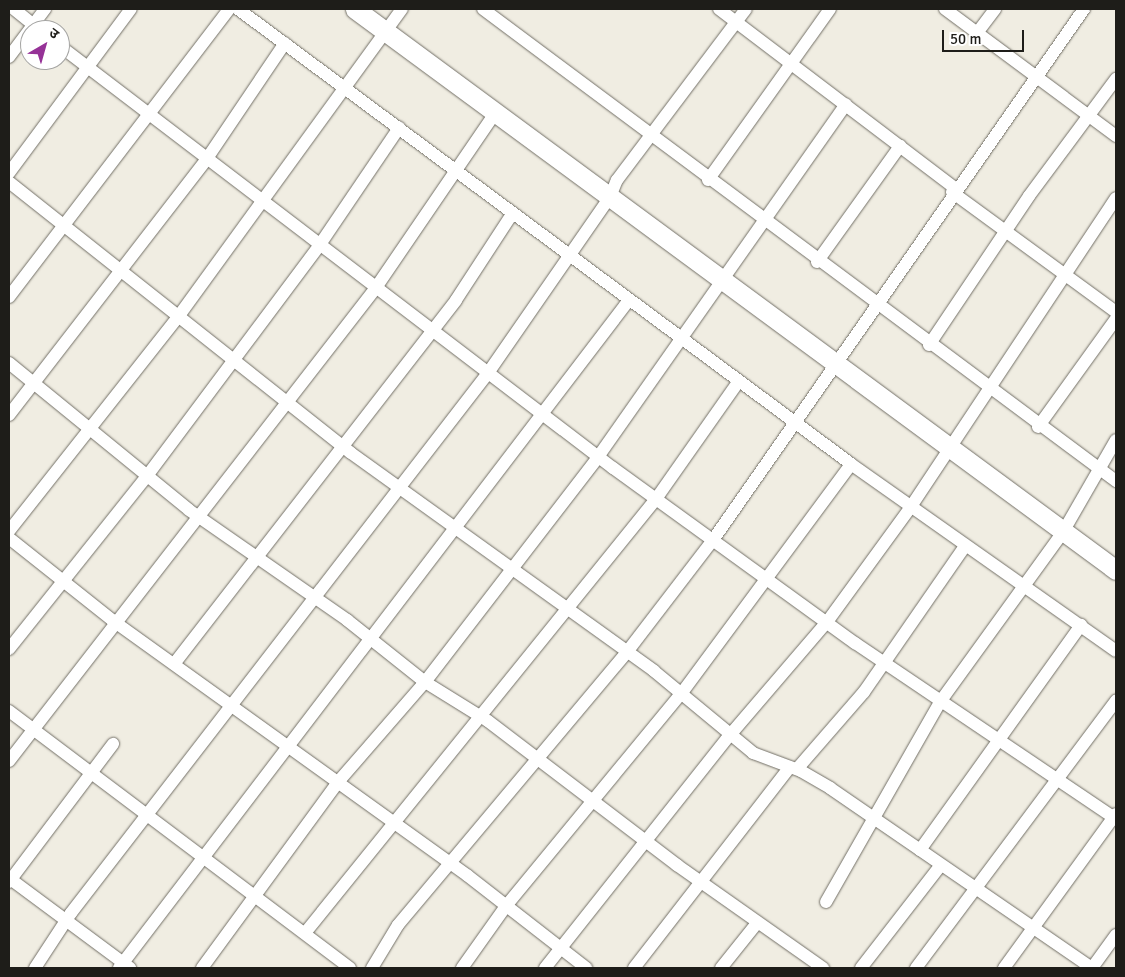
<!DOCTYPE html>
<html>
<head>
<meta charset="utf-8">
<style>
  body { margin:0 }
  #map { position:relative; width:1125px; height:977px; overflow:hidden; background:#f0ede2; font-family:Signika,"Noto Sans Devanagari",sans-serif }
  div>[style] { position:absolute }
  .roads { filter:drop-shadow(0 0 1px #726f66) drop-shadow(0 0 1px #726f66) }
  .street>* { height:12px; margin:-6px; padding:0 6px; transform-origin:6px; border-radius:6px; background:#fff }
  .secondary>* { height:19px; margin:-9.5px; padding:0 9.5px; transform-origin:9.5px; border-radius:9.5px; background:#fff }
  span { translate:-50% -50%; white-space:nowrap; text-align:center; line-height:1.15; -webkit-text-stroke:4px #fff; paint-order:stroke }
  .frame { position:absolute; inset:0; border:10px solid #1e1d19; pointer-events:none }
  .north { position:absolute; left:20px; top:20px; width:50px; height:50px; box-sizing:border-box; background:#fff; border:1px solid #a5a5a3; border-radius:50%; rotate:38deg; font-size:14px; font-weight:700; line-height:20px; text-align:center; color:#1e1d19 }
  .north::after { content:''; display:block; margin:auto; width:18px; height:22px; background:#963297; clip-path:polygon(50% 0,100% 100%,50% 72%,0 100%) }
  .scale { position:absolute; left:942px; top:30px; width:82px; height:22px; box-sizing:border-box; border:2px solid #1e1d19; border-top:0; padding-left:6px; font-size:15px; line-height:18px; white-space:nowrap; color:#1e1d19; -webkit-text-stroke:4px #fff; paint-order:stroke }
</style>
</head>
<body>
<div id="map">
  <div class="roads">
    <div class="street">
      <i style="left:14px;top:9px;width:33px;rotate:39deg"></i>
      <i style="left:238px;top:9px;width:763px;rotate:36.58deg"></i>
      <i style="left:851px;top:464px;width:324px;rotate:35.2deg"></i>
      <i style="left:483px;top:9px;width:790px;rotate:36.71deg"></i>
      <i style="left:719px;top:9px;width:296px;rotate:37.2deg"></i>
      <i style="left:945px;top:9px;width:213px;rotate:36.6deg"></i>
      <i style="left:977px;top:33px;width:30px;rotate:-53deg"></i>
      <i style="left:60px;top:46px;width:696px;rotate:37.35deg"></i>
      <i style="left:613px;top:468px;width:299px;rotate:35.9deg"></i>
      <i style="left:855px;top:643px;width:315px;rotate:34deg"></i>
      <i style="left:9px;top:57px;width:60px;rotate:-53.1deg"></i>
      <i style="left:9px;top:173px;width:204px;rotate:-53.4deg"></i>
      <i style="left:708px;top:180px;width:210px;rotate:-54.5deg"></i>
      <i style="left:9px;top:182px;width:436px;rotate:38.4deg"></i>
      <i style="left:351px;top:453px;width:373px;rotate:35.7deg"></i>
      <i style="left:654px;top:671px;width:129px;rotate:39.6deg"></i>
      <i style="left:753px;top:753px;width:51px;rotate:20.6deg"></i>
      <i style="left:801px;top:771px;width:34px;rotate:30deg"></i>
      <i style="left:830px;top:788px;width:318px;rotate:34.5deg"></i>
      <i style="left:1092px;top:968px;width:41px;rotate:-54deg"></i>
      <i style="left:952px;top:192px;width:203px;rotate:36.2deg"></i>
      <i style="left:817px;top:262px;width:143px;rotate:-54.4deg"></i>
      <i style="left:9px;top:297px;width:362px;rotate:-52.6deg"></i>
      <i style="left:929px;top:345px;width:179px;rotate:-56.1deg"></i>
      <i style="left:1029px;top:196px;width:146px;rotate:-53.4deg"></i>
      <i style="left:9px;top:363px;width:232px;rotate:39.2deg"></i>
      <i style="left:189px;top:510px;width:193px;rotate:34.8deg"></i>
      <i style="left:347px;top:620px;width:100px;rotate:38.5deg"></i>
      <i style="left:425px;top:682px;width:74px;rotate:31.8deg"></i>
      <i style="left:488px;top:721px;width:238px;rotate:37.3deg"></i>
      <i style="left:677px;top:865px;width:179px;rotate:35.2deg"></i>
      <i style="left:9px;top:415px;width:322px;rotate:-52.3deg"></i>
      <i style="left:206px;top:160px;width:141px;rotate:-56deg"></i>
      <i style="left:1038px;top:427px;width:133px;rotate:-54.2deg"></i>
      <i style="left:9px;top:531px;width:273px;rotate:-51.7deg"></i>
      <i style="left:178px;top:317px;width:381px;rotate:-54deg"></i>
      <i style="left:9px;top:538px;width:132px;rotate:38.5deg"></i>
      <i style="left:112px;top:620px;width:438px;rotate:35.7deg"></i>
      <i style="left:468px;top:876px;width:150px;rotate:37.9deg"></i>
      <i style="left:9px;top:649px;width:221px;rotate:-51.4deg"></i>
      <i style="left:147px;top:476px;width:287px;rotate:-53.2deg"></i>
      <i style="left:319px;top:246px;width:143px;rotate:-55.9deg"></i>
      <i style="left:174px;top:664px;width:460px;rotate:-52.2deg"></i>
      <i style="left:456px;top:300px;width:103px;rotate:-56.9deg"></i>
      <i style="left:9px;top:711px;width:427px;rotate:37deg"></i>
      <i style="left:9px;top:761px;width:597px;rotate:-52.21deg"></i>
      <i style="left:375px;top:289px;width:213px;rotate:-55.7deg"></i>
      <i style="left:797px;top:769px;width:102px;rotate:-49deg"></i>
      <i style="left:864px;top:692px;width:178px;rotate:-55.3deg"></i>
      <i style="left:920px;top:850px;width:277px;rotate:-54.4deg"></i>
      <i style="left:9px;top:878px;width:151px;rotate:36.6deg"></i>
      <i style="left:9px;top:882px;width:173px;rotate:-53deg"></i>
      <i style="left:826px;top:902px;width:230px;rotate:-60.3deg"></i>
      <i style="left:940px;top:702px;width:210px;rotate:-54.1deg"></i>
      <i style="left:1063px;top:532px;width:106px;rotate:-60.1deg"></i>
      <i style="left:305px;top:933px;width:558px;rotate:-51.04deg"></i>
      <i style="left:656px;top:499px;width:144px;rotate:-54.9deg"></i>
      <i style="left:35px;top:968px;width:66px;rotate:-56.8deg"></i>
      <i style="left:71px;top:913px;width:682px;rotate:-52.32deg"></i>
      <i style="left:488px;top:373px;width:214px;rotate:-55.3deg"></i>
      <i style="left:610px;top:197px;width:18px;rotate:-68deg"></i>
      <i style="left:617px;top:180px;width:214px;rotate:-53deg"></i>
      <i style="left:119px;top:968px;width:840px;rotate:-52.64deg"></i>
      <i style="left:202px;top:968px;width:230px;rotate:-53.8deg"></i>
      <i style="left:338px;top:782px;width:133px;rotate:-49deg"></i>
      <i style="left:425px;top:682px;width:284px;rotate:-52.4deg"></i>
      <i style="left:598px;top:457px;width:431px;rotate:-54.9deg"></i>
      <i style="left:372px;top:968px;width:50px;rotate:-58.8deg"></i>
      <i style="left:398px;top:925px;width:356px;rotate:-50deg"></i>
      <i style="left:627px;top:652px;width:141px;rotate:-52.5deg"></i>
      <i style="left:713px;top:540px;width:648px;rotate:-55.06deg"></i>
      <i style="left:462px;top:968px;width:76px;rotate:-54.6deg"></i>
      <i style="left:506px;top:906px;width:275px;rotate:-50.5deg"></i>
      <i style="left:681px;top:694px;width:286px;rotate:-53.5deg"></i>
      <i style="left:545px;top:968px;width:298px;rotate:-51.6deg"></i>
      <i style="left:730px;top:735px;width:149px;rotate:-49.4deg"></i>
      <i style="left:827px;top:622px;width:141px;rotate:-53.9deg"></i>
      <i style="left:910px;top:508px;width:372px;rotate:-56.4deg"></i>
      <i style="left:634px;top:968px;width:254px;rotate:-52.2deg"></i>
      <i style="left:721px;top:968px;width:58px;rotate:-51.3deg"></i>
      <i style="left:861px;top:968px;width:130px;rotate:-52.2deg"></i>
      <i style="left:916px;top:968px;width:334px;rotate:-53.2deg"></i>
      <i style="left:1004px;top:968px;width:190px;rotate:-54deg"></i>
    </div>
    <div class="secondary">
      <i style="left:355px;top:9px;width:945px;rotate:36.4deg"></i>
    </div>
  </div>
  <div class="frame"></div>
  <div class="north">उ</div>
  <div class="scale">50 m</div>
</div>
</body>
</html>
